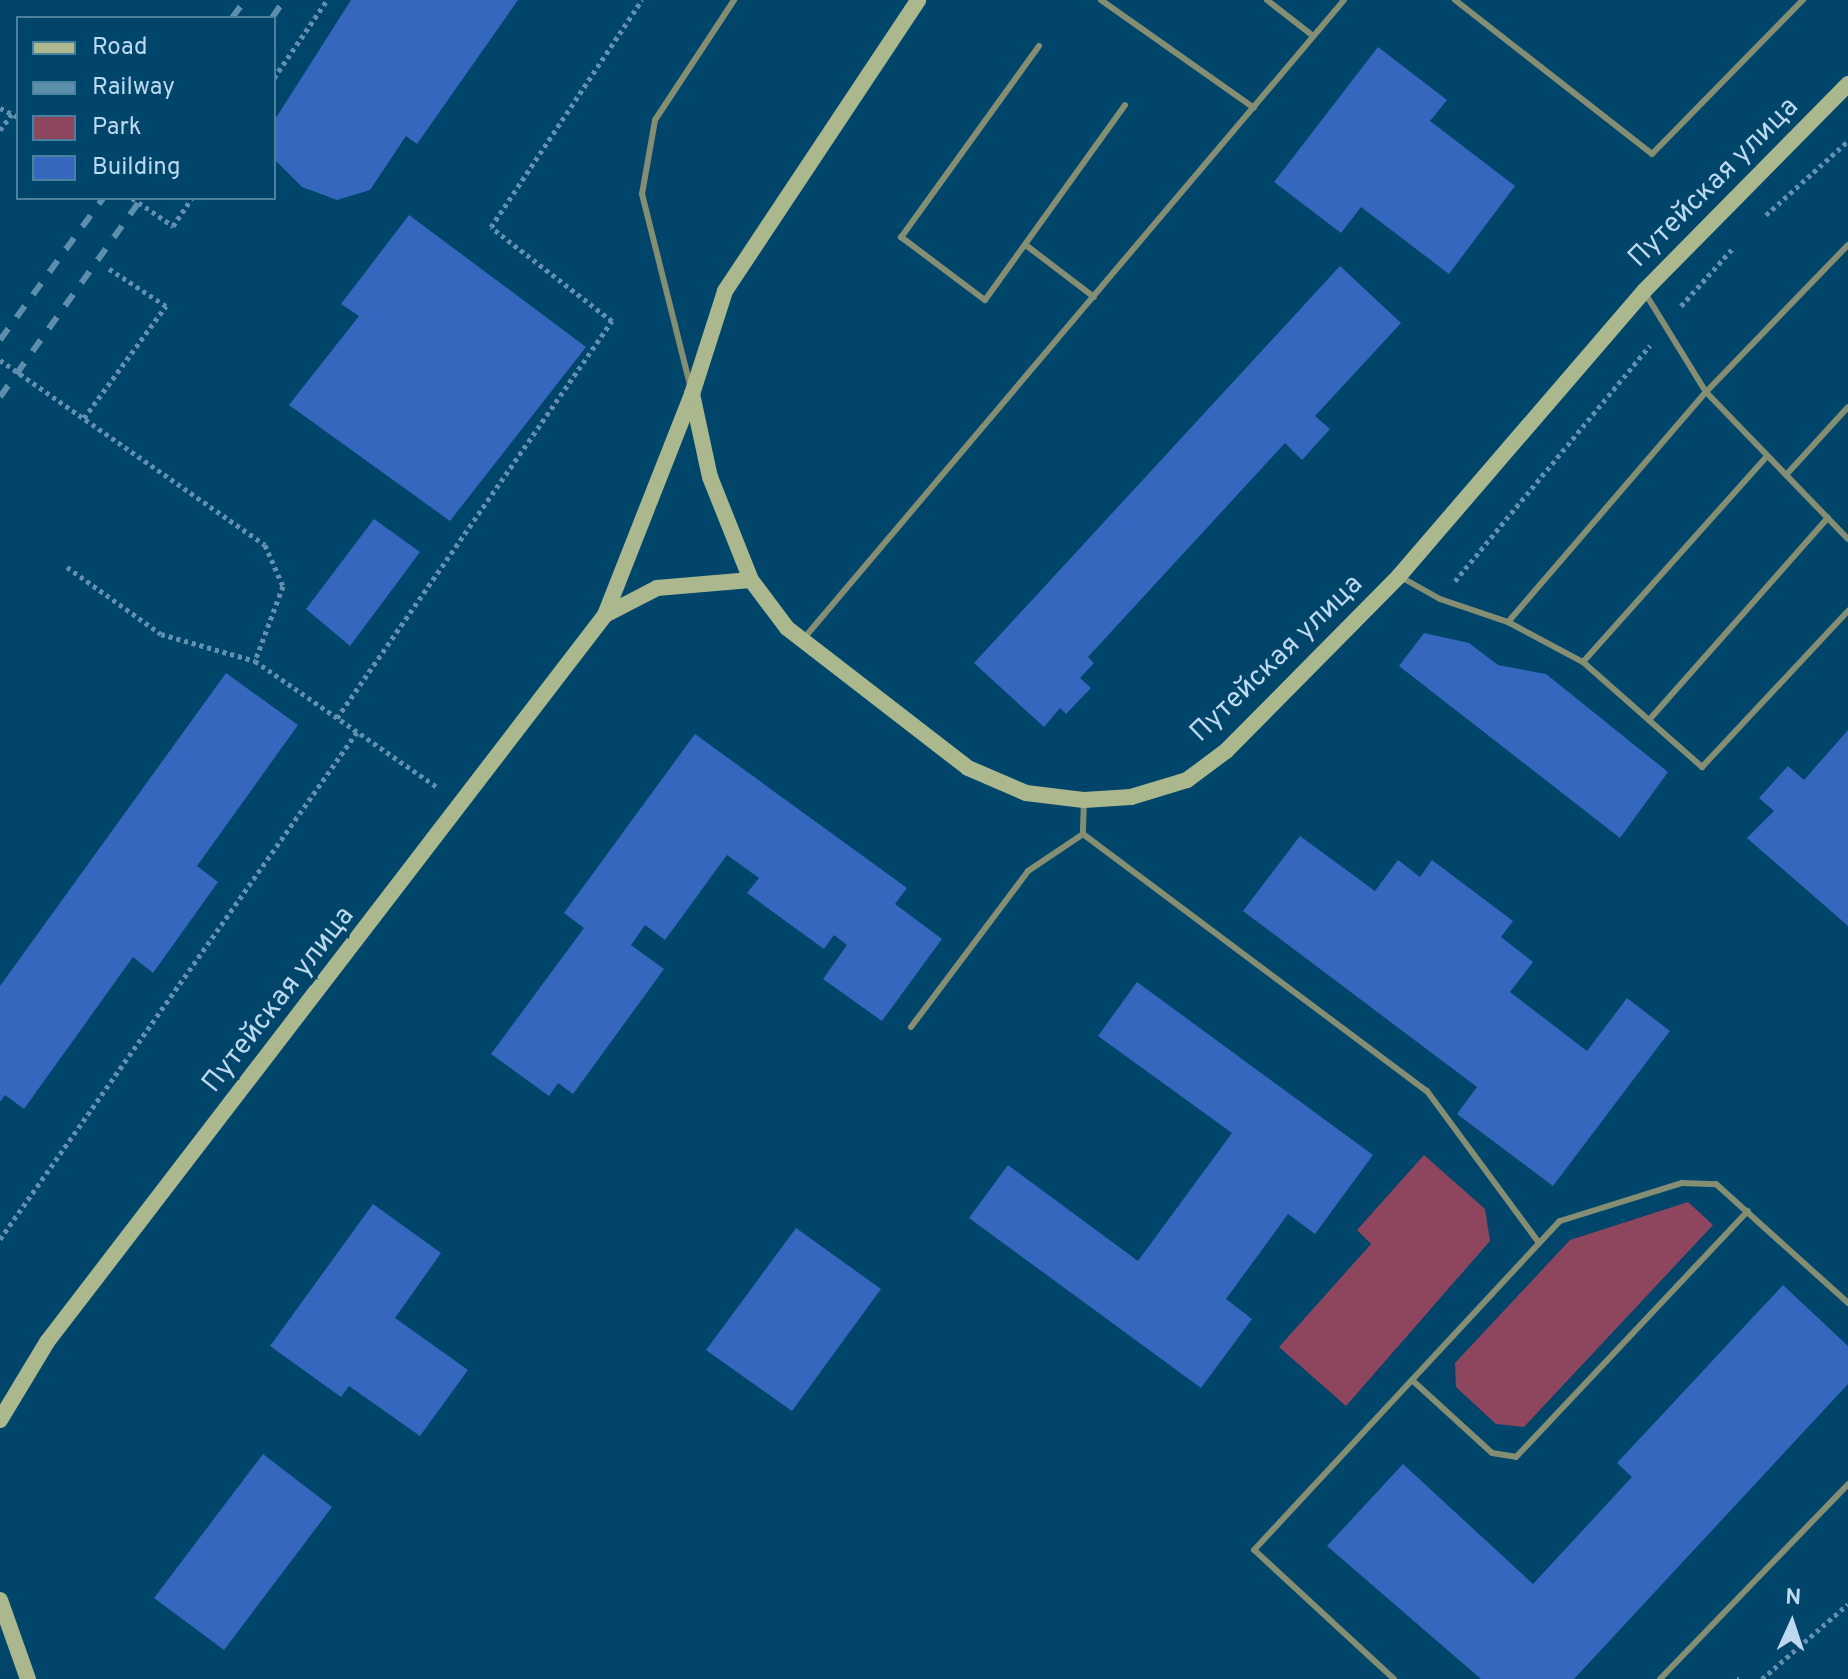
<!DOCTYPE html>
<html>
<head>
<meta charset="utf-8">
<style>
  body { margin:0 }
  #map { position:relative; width:1848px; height:1679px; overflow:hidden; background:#00456a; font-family:Overpass,sans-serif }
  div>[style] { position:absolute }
  .green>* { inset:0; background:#8e465e }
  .building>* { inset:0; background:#3567be }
  .path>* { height:5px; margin-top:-2.5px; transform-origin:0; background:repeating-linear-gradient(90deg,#6191af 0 4px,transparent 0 8px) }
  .lane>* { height:6px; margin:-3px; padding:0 3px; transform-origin:3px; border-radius:3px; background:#858d72 }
  .secondary>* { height:16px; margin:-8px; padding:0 8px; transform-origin:8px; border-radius:8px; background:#abb78d }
  .rail>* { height:6px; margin-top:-3px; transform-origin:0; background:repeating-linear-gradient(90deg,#5d8eac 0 14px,transparent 0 28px) }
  span { translate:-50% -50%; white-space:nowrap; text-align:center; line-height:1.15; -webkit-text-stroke:8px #00456a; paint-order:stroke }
  .street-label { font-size:28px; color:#bcd9ef }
  .legend { position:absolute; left:16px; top:16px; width:260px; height:184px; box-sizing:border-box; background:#00456a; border:2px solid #4b809f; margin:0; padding:10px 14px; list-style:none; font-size:24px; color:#bcd9ef }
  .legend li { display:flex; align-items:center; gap:16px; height:40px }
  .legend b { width:40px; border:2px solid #4b809f }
  .north { position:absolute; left:1752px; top:1583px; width:80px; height:80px; -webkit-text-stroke:6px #00456a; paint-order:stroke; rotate:3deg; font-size:22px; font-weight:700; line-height:32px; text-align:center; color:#bcd9ef }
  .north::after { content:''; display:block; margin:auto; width:28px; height:36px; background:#bcd9ef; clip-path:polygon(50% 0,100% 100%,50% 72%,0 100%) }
</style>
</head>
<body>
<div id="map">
  <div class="green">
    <i style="clip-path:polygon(1424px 1155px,1485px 1209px,1490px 1241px,1346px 1406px,1279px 1347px,1371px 1244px,1357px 1230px)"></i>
    <i style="clip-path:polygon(1688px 1202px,1713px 1225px,1524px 1427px,1496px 1424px,1456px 1387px,1455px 1363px,1570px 1240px)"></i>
  </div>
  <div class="building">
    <i style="clip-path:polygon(351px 0,518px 0,417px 144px,406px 136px,370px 190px,337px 200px,302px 187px,274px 159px,274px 121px)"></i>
    <i style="clip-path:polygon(1378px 47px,1447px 100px,1430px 121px,1515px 186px,1449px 274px,1361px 207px,1341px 233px,1274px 182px)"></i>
    <i style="clip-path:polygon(409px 215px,586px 347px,450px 521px,289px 405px,359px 316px,341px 304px)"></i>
    <i style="clip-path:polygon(1340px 266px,1401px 323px,1315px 416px,1330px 429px,1302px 460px,1285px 443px,1088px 657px,1094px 663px,1080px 678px,1091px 688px,1066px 714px,1060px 708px,1044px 727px,974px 663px)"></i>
    <i style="clip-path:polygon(374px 519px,420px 552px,350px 646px,306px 609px)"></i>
    <i style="clip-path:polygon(1424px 633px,1469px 643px,1498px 665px,1546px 674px,1668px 772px,1620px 838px,1399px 666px)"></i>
    <i style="clip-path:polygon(226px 673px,298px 725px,197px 866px,218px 882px,153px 973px,133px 957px,24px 1109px,5px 1095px,0 1102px,0 986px)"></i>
    <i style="clip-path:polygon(1848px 730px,1848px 926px,1747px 838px,1774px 811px,1759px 798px,1788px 766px,1804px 780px)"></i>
    <i style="clip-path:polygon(695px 734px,907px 888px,895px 904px,942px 939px,882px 1021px,823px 979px,847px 945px,834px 935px,824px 949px,747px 893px,759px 878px,727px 855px,665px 940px,645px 925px,631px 945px,664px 969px,573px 1094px,558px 1083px,549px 1096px,491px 1054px,584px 928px,564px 913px)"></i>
    <i style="clip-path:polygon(1300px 836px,1375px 891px,1398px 860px,1420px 877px,1432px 860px,1513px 921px,1501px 937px,1533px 962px,1510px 992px,1587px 1051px,1627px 998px,1670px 1031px,1553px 1186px,1457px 1114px,1477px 1087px,1243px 911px)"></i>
    <i style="clip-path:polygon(1137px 982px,1373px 1155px,1315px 1234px,1288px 1214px,1226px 1299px,1252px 1319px,1201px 1388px,969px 1218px,1008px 1165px,1138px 1261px,1232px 1133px,1098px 1036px)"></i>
    <i style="clip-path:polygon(373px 1204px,441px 1253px,395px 1318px,468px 1370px,420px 1436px,349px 1386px,341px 1397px,270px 1346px)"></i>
    <i style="clip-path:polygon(796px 1228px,881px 1289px,792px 1411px,706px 1350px)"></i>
    <i style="clip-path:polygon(1783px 1285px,1848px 1346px,1848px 1384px,1574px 1679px,1481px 1679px,1327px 1546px,1403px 1464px,1533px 1584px,1632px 1477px,1617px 1463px)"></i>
    <i style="clip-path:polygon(263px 1454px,332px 1507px,224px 1650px,154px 1598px)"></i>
  </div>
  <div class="path">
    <i style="left:274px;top:78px;width:94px;rotate:-55.8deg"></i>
    <i style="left:0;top:108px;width:20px;rotate:27deg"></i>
    <i style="left:0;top:130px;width:20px;rotate:-53deg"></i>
    <i style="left:132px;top:198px;width:50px;rotate:34.3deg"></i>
    <i style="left:173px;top:226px;width:34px;rotate:-56deg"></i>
    <i style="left:1766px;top:215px;width:110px;rotate:-42.1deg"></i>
    <i style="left:1681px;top:306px;width:78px;rotate:-48.1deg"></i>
    <i style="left:0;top:360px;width:323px;rotate:34.9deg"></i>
    <i style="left:265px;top:545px;width:45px;rotate:66.3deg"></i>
    <i style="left:283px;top:586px;width:80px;rotate:110.5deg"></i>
    <i style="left:84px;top:418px;width:139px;rotate:-53.8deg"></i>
    <i style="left:166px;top:306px;width:69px;rotate:-146.8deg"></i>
    <i style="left:67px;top:567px;width:115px;rotate:35.5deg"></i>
    <i style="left:161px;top:634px;width:98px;rotate:16deg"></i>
    <i style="left:255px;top:661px;width:221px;rotate:34.7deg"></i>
    <i style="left:1455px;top:581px;width:306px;rotate:-50.4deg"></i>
    <i style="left:337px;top:718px;width:483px;rotate:-55.3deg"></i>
    <i style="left:612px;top:321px;width:153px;rotate:-142.2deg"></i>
    <i style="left:491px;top:227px;width:273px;rotate:-56.4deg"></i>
    <i style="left:0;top:1239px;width:620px;rotate:-54.85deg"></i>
    <i style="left:1737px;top:1679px;width:2px"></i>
    <i style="left:1762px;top:1679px;width:114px;rotate:-41.1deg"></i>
  </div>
  <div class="lane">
    <i style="left:1101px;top:0;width:187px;rotate:35.2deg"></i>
    <i style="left:1267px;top:0;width:58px;rotate:38deg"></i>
    <i style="left:1455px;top:0;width:250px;rotate:38deg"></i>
    <i style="left:1652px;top:154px;width:216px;rotate:-45.6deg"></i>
    <i style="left:1039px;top:46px;width:236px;rotate:125.8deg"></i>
    <i style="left:901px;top:237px;width:105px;rotate:36.9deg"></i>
    <i style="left:985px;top:300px;width:240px;rotate:-54.3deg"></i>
    <i style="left:1027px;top:246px;width:84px;rotate:37.3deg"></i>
    <i style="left:1645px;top:293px;width:116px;rotate:58.4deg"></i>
    <i style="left:1706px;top:392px;width:204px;rotate:46deg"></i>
    <i style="left:690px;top:385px;width:197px;rotate:-104.1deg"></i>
    <i style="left:642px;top:194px;width:75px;rotate:-80deg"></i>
    <i style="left:655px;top:120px;width:144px;rotate:-56.6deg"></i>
    <i style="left:1786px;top:475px;width:92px;rotate:-47.6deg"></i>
    <i style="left:1399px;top:576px;width:47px;rotate:29.3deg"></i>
    <i style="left:1440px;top:599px;width:72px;rotate:18.7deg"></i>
    <i style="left:1508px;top:622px;width:85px;rotate:28.1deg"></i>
    <i style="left:1583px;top:662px;width:159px;rotate:41.4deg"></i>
    <i style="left:1702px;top:767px;width:214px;rotate:-46.9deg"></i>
    <i style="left:1508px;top:622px;width:303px;rotate:-49.3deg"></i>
    <i style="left:1706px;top:392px;width:204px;rotate:-46deg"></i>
    <i style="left:805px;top:637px;width:834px;rotate:-49.76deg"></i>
    <i style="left:1583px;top:662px;width:276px;rotate:-48.2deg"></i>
    <i style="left:1649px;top:720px;width:270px;rotate:-48.5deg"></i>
    <i style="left:1084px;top:800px;width:34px;rotate:92deg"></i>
    <i style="left:1083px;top:834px;width:429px;rotate:36.8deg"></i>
    <i style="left:1427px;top:1091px;width:189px;rotate:53.6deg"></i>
    <i style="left:911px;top:1027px;width:195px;rotate:-53.1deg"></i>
    <i style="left:1028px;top:871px;width:66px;rotate:-33.9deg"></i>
    <i style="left:1412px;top:1380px;width:108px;rotate:42.4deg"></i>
    <i style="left:1492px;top:1453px;width:24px;rotate:9deg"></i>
    <i style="left:1516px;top:1457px;width:338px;rotate:-46.7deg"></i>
    <i style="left:1394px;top:1679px;width:190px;rotate:-137.3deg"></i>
    <i style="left:1254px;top:1550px;width:449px;rotate:-47.1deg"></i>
    <i style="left:1560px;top:1221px;width:128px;rotate:-17.3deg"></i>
    <i style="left:1682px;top:1183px;width:34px;rotate:2deg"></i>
    <i style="left:1716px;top:1184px;width:178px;rotate:42deg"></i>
    <i style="left:1660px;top:1679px;width:271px;rotate:-46deg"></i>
  </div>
  <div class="secondary">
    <i style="left:692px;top:394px;width:85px;rotate:77.8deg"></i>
    <i style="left:710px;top:477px;width:111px;rotate:68.3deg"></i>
    <i style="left:751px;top:580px;width:60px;rotate:53.1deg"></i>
    <i style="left:787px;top:628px;width:229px;rotate:37.7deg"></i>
    <i style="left:968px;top:768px;width:63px;rotate:23.3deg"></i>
    <i style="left:1026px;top:793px;width:58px;rotate:6.9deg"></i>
    <i style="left:1084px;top:800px;width:47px;rotate:-3.7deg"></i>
    <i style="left:1131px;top:797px;width:59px;rotate:-16.9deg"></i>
    <i style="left:1187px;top:780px;width:49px;rotate:-36.6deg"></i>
    <i style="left:1226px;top:751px;width:246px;rotate:-45.3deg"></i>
    <i style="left:1399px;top:576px;width:376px;rotate:-49.3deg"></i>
    <i style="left:1644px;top:291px;width:291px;rotate:-45.4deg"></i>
    <i style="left:605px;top:615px;width:59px;rotate:-27.4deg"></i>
    <i style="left:657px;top:588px;width:94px;rotate:-4.9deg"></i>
    <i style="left:0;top:1420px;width:91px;rotate:-58.9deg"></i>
    <i style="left:47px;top:1342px;width:916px;rotate:-52.49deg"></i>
    <i style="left:605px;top:615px;width:238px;rotate:-68.5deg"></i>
    <i style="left:692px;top:394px;width:108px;rotate:-72.2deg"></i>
    <i style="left:725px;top:291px;width:349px;rotate:-56.4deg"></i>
    <i style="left:0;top:1600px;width:84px;rotate:70.5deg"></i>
  </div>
  <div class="rail">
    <i style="left:232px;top:18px;width:22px;rotate:-54deg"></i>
    <i style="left:272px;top:18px;width:22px;rotate:-56deg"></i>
    <i style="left:0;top:340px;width:175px;rotate:-54deg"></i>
    <i style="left:0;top:397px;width:244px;rotate:-54.5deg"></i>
  </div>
  <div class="street-label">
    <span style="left:1714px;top:183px;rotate:-45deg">Путейская улица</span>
    <span style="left:1277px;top:659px;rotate:-44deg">Путейская улица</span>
    <span style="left:279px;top:1000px;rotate:-52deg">Путейская улица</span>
  </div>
  <ul class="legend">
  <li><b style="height:10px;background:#abb78d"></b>Road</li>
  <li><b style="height:10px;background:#5d8eac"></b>Railway</li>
  <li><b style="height:22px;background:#8e465e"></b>Park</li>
  <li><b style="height:22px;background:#3567be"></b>Building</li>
  </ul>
  <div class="north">N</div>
</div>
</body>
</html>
